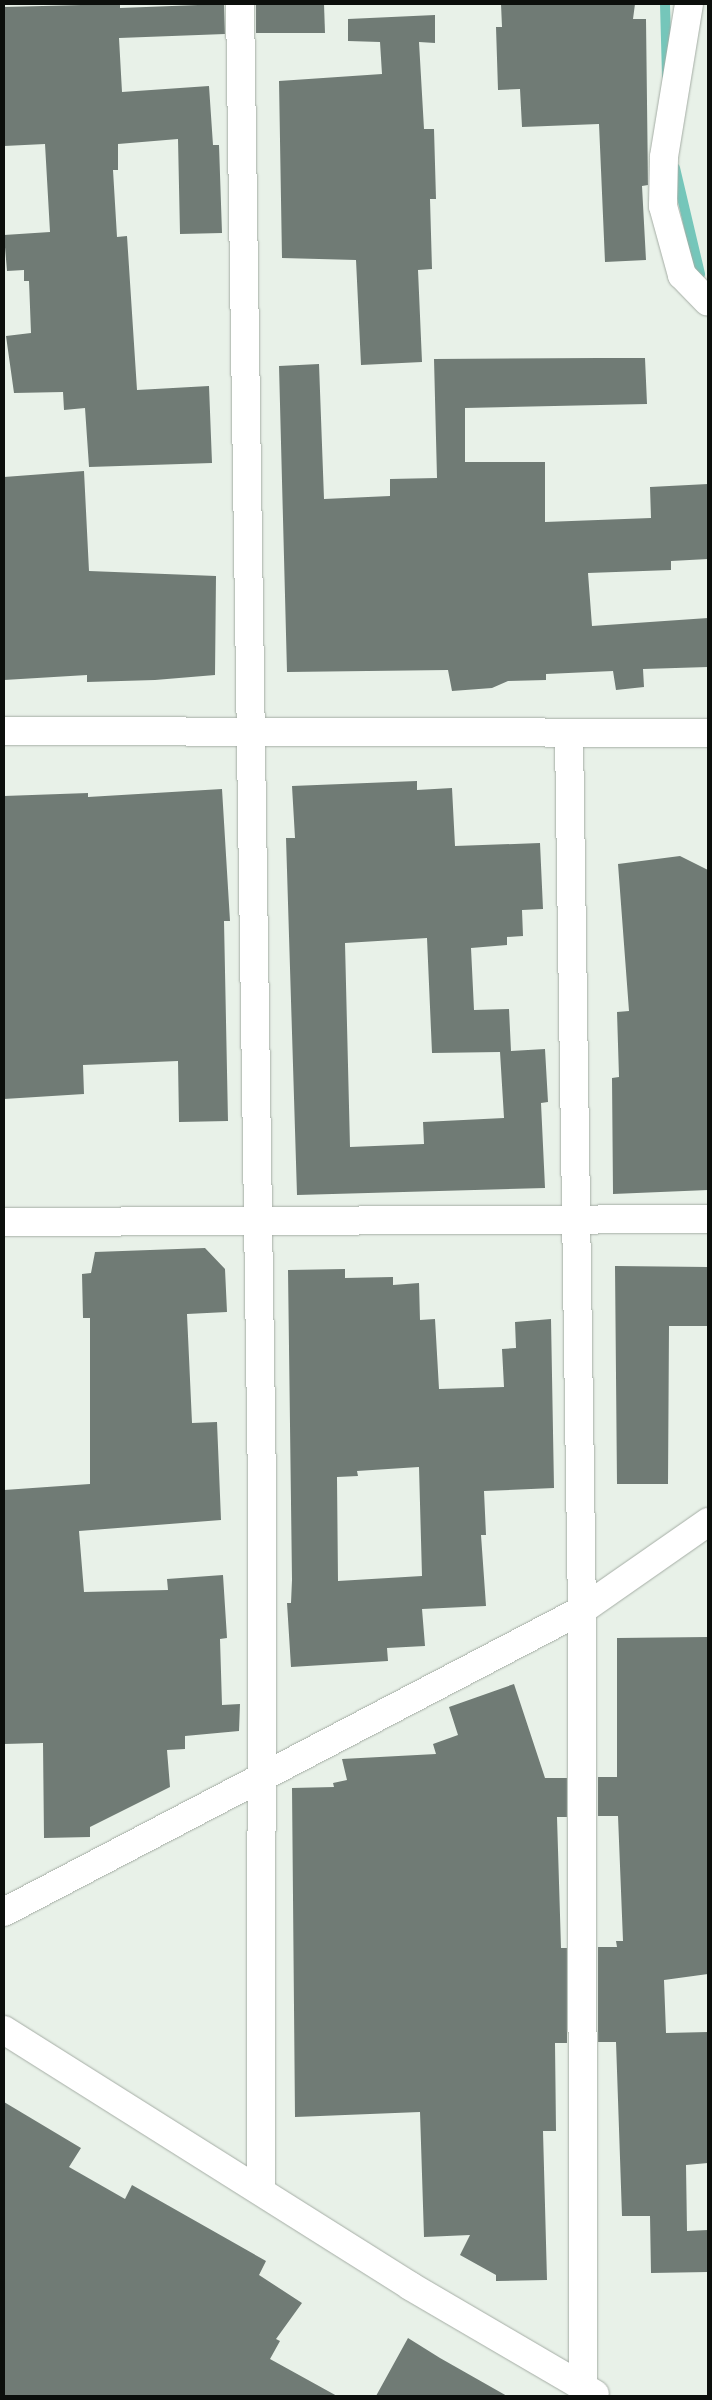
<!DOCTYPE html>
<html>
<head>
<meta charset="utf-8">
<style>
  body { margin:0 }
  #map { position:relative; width:712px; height:2400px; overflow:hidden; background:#e8f1e8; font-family:Commissioner,sans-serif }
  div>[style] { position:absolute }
  .stream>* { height:10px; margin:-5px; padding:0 5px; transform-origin:5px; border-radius:5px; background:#75c6ba }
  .building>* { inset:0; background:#707b75 }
  .roads { filter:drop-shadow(0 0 1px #a5ada5) drop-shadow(0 0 1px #a5ada5) }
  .street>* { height:28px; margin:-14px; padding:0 14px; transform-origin:14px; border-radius:14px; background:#fff }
  .secondary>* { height:28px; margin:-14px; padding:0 14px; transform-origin:14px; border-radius:14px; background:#fff }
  span { translate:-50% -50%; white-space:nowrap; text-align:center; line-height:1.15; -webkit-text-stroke:4px #f6fef5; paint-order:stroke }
  .frame { position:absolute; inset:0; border:5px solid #0c0f0c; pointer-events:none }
</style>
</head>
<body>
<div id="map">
  <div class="stream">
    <i style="left:665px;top:4px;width:72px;rotate:88.4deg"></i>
    <i style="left:675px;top:168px;width:109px;rotate:76.7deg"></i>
  </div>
  <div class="building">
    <i style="clip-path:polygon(120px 4px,120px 8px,224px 4px,225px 34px,119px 38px,122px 92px,209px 86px,213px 145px,219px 145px,222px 233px,180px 234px,178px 139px,118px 144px,118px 170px,113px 170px,117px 237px,127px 236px,137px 390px,209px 386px,212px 463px,89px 467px,85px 408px,64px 410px,63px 392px,14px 393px,6px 336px,31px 333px,29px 281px,24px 281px,24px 270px,7px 271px,4px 235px,50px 232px,45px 144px,4px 146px,4px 7px)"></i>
    <i style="clip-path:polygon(256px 4px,324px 4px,325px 33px,256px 33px)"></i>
    <i style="clip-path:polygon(501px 4px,635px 4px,633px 19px,646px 19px,648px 185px,642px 186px,646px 260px,605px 262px,599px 124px,522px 127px,520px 89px,498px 90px,496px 27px,502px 27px)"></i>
    <i style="clip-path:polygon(435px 15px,435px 43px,419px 42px,424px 129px,434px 129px,436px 199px,430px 199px,432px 269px,418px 270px,422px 362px,361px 365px,356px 260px,282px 258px,279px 81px,382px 74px,380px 42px,348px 41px,348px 19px)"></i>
    <i style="clip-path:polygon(599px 358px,645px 358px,647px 404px,465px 408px,465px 462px,545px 462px,545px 522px,651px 518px,650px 487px,708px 484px,708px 559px,671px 561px,671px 570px,588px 573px,592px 626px,708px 618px,708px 667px,643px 669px,644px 687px,616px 690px,613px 671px,546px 674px,546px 680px,508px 681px,492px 688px,452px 691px,448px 670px,287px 672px,279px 366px,319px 364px,324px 499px,390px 496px,390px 479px,437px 478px,434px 359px)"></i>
    <i style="clip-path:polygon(84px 471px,89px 571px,216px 576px,215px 675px,155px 680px,87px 682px,87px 675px,4px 680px,4px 477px)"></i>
    <i style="clip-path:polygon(evenodd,417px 781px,417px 790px,452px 788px,455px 846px,540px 843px,543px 909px,522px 910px,523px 936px,507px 937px,507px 945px,471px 948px,474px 1010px,509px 1009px,511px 1051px,545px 1049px,548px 1102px,541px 1103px,545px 1188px,297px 1195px,286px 838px,295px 838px,292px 786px,417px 781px,427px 938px,432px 1053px,500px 1052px,504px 1118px,423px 1122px,424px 1144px,350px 1147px,345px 943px,427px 938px)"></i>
    <i style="clip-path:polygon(222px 789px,230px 921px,224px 921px,228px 1121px,179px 1122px,178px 1061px,83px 1065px,84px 1094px,4px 1099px,4px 796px,88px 793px,88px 797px)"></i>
    <i style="clip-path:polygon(680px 856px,708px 870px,708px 1190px,613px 1194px,612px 1078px,619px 1077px,617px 1012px,629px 1011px,618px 864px)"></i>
    <i style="clip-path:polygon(205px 1248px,225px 1269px,227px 1312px,187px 1314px,192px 1423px,217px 1422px,221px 1520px,79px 1531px,84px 1592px,168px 1590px,167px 1579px,223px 1575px,227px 1638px,220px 1639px,222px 1705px,240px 1704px,239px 1731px,185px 1736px,185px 1749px,167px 1750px,170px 1787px,90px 1827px,90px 1837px,44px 1838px,43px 1743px,4px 1744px,4px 1490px,90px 1484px,90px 1318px,83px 1318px,82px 1274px,91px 1273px,95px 1252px)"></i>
    <i style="clip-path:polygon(615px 1266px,708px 1267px,708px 1326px,669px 1326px,668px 1484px,617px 1484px)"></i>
    <i style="clip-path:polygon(evenodd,345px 1269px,345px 1278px,393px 1277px,393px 1285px,419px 1283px,420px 1320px,435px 1319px,439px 1389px,504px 1387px,502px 1349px,516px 1348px,515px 1322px,551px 1319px,554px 1488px,484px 1491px,486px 1535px,481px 1535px,486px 1606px,422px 1609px,425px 1646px,387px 1648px,388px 1661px,291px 1667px,287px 1603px,291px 1603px,292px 1580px,288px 1270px,345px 1269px,419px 1467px,422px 1576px,338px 1581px,337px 1477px,358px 1476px,357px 1471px,419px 1467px)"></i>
    <i style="clip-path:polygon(708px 1637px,708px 1974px,664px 1980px,666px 2033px,708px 2032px,708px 2163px,686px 2165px,687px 2231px,708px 2230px,708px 2272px,651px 2273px,650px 2216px,622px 2216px,616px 2042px,598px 2042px,598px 1947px,617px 1947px,616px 1941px,623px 1941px,618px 1816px,598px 1816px,598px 1777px,617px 1777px,617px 1638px)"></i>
    <i style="clip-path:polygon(514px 1684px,545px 1778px,567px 1778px,567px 1817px,557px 1817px,561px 1948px,567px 1948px,567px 2043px,555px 2043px,556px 2131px,543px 2131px,547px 2280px,496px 2281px,496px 2275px,460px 2255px,470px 2235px,424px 2237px,420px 2112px,295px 2117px,292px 1788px,334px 1787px,333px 1783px,347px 1780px,342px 1759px,436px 1754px,433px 1744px,458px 1735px,449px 1707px)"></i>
    <i style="clip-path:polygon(4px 2102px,81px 2148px,69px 2167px,125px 2199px,132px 2185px,266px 2261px,259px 2275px,302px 2303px,276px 2339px,280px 2341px,270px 2359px,337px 2396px,4px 2396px)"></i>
    <i style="clip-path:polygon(408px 2338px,440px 2358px,507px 2396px,376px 2396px)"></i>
  </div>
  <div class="roads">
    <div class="street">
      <i style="left:240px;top:4px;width:1484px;rotate:89.15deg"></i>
      <i style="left:262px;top:1488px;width:702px;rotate:90.08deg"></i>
      <i style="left:689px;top:4px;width:155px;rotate:99.3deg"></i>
      <i style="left:664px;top:157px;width:49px;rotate:91.2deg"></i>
      <i style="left:663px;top:206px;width:72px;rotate:74.6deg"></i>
      <i style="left:682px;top:275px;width:37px;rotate:46deg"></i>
      <i style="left:569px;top:736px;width:874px;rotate:89.15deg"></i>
      <i style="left:582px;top:1610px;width:777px;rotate:89.93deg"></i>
      <i style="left:4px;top:1222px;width:704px;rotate:-0.24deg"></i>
      <i style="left:4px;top:1912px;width:652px;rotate:-27.59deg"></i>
      <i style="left:582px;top:1610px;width:154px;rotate:-34.9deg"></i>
      <i style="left:4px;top:2030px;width:480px;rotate:32.2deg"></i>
      <i style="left:410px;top:2286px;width:214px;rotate:30.3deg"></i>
    </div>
    <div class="secondary">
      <i style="left:4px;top:731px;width:704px;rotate:0.16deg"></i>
    </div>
  </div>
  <div class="frame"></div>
</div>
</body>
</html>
